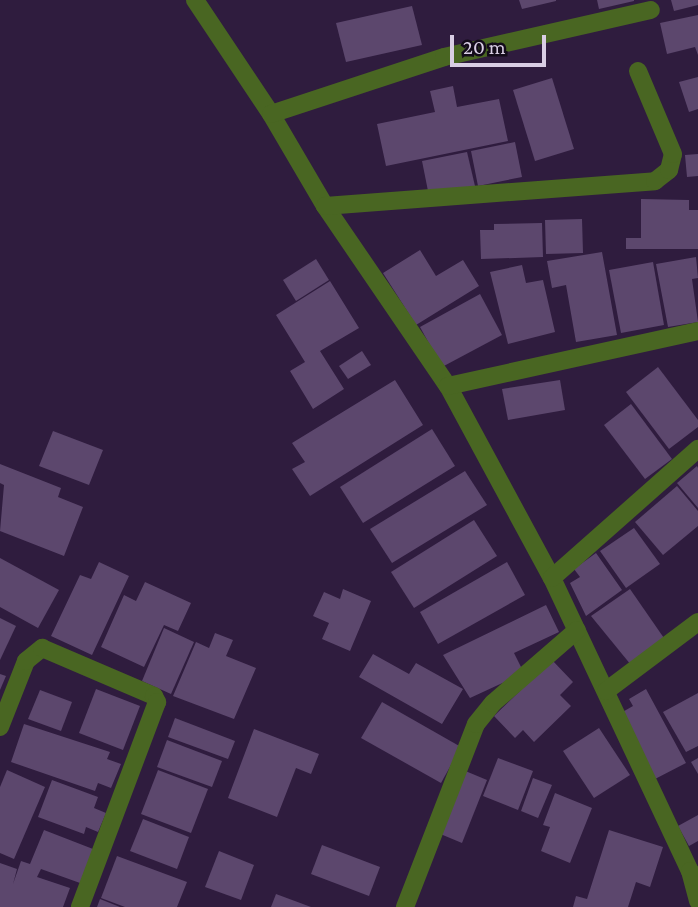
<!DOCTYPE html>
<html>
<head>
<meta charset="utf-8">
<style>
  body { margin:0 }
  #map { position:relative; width:698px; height:907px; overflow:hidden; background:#2f1c3e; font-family:"Crimson Pro",serif }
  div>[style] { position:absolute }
  .building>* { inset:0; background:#5c476d }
  .minor>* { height:18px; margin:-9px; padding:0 9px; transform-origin:9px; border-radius:9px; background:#496622 }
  span { translate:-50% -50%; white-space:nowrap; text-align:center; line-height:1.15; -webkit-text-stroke:5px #130b1a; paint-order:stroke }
  .scale { position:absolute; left:450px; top:35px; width:96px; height:32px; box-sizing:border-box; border:4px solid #d9cee4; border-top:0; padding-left:9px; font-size:21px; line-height:24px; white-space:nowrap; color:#d9cee4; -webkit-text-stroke:5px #130b1a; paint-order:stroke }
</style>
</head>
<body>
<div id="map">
  <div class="building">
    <i style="clip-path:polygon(519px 0,556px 0,556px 1px,522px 9px)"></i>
    <i style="clip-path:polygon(597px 0,634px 0,634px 1px,599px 9px)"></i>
    <i style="clip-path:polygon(671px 0,698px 0,698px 5px,674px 11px)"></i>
    <i style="clip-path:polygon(412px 6px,422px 45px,346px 62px,336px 23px)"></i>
    <i style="clip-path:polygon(698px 15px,698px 55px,695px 47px,667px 54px,660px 23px)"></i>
    <i style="clip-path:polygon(698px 77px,698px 109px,689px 112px,679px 82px)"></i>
    <i style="clip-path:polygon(552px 78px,574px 149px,535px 161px,513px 90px)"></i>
    <i style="clip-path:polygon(453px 86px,457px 107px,499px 99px,508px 141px,386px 166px,377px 124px,435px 112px,430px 91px)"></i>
    <i style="clip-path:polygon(515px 142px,522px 177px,478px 186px,471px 151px)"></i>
    <i style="clip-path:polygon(467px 152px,475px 186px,429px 196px,422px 161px)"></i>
    <i style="clip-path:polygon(698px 154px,698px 176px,687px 177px,685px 155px)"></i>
    <i style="clip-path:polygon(641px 199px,689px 200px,689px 210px,698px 210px,698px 249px,626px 249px,626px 238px,641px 238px)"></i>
    <i style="clip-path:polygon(582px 219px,583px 253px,546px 254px,545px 220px)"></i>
    <i style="clip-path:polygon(542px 223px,543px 257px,481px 259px,480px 230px,494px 230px,494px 224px)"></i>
    <i style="clip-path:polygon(420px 250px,436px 276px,463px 260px,479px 286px,416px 325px,383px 273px)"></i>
    <i style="clip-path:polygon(602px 252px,617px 335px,576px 342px,566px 285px,552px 288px,547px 261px)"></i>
    <i style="clip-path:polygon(696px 257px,698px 278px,692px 279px,698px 322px,668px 327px,656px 264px)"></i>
    <i style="clip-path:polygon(316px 259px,329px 280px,296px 301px,283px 280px)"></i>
    <i style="clip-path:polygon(653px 262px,664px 325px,621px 333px,609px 270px)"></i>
    <i style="clip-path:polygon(522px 265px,526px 283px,543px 280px,555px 332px,508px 344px,490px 272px)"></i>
    <i style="clip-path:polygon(330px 281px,359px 328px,320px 351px,344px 389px,313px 409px,290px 371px,305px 362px,276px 315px)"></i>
    <i style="clip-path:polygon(480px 294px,502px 335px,442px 367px,420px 327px)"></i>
    <i style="clip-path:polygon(362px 351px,371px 365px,348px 379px,339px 366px)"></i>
    <i style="clip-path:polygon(658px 367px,698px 420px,698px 427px,669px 449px,626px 392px)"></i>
    <i style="clip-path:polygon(395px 380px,423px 425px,310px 496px,292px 469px,305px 462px,292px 443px)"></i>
    <i style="clip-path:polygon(560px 380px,565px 410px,508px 420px,502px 389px)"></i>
    <i style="clip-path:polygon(631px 404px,672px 459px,645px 479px,604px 425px)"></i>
    <i style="clip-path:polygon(432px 429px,455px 466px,363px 523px,340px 487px)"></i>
    <i style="clip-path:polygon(53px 431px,103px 450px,89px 485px,39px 466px)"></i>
    <i style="clip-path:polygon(0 464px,61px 488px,58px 497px,83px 507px,64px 556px,0 531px,4px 485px,0 483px)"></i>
    <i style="clip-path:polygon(697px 466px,698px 468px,698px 508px,677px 483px)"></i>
    <i style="clip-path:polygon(465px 471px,487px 505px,392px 563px,370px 529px)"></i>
    <i style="clip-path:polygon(677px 486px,698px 511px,698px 526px,663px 555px,635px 522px)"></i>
    <i style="clip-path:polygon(474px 520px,497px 556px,414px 608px,391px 572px)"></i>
    <i style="clip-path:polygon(634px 528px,660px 564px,626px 588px,600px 551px)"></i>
    <i style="clip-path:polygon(596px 553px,622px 590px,586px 616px,570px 583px,580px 577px,574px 569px)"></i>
    <i style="clip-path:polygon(0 558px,59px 590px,38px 628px,0 607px)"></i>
    <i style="clip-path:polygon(99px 562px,129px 576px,92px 655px,51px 636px,80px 575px,91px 579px)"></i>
    <i style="clip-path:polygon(507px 562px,525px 595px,438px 644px,420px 612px)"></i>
    <i style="clip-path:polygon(145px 582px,191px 603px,178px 631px,164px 625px,144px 667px,101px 647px,124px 595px,136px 601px)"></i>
    <i style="clip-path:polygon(343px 589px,371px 601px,350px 651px,322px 639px,329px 623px,313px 616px,324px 592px,340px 599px)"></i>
    <i style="clip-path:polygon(630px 589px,666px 641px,631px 665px,591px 616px)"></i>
    <i style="clip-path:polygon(546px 605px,559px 632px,514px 653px,524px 673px,470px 698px,443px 655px)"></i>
    <i style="clip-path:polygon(0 618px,16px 626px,0 660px)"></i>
    <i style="clip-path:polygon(164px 628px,194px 642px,171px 694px,142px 681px)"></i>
    <i style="clip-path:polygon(215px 633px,233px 640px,226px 656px,256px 668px,234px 719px,173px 696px,196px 642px,209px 648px)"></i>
    <i style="clip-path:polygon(373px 654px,409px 674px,416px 663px,463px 689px,442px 724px,359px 677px)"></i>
    <i style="clip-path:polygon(552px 660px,573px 682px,560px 695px,571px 706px,534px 742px,523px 730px,515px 738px,494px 716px)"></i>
    <i style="clip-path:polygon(0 674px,6px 676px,0 690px)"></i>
    <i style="clip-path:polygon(96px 689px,140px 706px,123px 750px,79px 733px)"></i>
    <i style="clip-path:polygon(646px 689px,686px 763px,655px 779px,619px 714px,633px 706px,629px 699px)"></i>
    <i style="clip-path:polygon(40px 690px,72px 702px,61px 731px,28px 719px)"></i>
    <i style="clip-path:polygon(698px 693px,698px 746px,686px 752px,663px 712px)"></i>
    <i style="clip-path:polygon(382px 702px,461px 747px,441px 783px,361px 738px)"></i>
    <i style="clip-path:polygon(175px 718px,235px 741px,228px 759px,168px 737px)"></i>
    <i style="clip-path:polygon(24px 724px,110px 752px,107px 759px,121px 764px,111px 788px,98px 783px,95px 791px,11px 762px)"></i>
    <i style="clip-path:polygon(599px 728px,630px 775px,594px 798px,563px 751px)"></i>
    <i style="clip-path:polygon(254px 729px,319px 754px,311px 774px,296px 768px,277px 817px,228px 798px)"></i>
    <i style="clip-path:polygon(167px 740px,222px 761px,212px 787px,157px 767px)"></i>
    <i style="clip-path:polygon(498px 758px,533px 771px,518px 810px,483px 796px)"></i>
    <i style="clip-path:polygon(698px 758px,698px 774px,691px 762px)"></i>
    <i style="clip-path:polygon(7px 770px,45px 787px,14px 859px,0 853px,0 787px)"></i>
    <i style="clip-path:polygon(158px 770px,208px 789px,191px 833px,141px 814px)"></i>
    <i style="clip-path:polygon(463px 770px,487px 780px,462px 843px,438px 833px)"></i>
    <i style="clip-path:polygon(533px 778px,552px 785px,538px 818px,521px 811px)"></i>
    <i style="clip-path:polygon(52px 780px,98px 797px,94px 808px,106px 813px,98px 832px,86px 827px,84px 834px,38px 817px)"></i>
    <i style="clip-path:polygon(555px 793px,592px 808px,570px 863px,541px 851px,550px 827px,543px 825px)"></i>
    <i style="clip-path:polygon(698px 815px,698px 841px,689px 846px,678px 826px)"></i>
    <i style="clip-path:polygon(143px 819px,189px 837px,177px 869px,130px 851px)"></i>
    <i style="clip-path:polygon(44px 830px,93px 849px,80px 883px,41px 869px,37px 877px,70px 888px,63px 907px,0 907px,0 863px,17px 869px,13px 884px,21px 861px,30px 864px)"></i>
    <i style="clip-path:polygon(609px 830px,663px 847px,650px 887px,636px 882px,628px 907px,573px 907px,576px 896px,587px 899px)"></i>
    <i style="clip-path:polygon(322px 845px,380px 867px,369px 896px,311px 874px)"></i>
    <i style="clip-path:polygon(219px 851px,254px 865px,241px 900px,205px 887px)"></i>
    <i style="clip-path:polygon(117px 856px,187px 882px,177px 907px,125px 907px,101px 898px)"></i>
    <i style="clip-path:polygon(276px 894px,311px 907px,271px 907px)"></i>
    <i style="clip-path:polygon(100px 899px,120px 907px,97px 907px)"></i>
  </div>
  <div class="minor">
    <i style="left:195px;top:0;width:137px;rotate:56.3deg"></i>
    <i style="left:271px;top:114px;width:107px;rotate:59.6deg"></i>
    <i style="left:325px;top:206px;width:218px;rotate:55.7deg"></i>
    <i style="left:448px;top:386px;width:218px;rotate:61.6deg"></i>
    <i style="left:552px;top:578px;width:324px;rotate:64.8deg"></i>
    <i style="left:690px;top:871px;width:31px;rotate:75deg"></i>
    <i style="left:271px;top:114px;width:182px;rotate:-18.2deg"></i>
    <i style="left:444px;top:57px;width:212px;rotate:-12.8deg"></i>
    <i style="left:325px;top:206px;width:331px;rotate:-4.3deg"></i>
    <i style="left:655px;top:181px;width:18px;rotate:-38deg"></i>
    <i style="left:669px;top:170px;width:16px;rotate:-76deg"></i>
    <i style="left:673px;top:154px;width:90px;rotate:-112.9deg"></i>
    <i style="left:448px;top:386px;width:256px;rotate:-12.4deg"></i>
    <i style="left:552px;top:578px;width:195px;rotate:-41.5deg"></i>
    <i style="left:606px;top:691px;width:115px;rotate:-36.9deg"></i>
    <i style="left:0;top:727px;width:71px;rotate:-68.5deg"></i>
    <i style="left:26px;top:661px;width:21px;rotate:-39deg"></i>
    <i style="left:42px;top:648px;width:122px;rotate:23.2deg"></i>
    <i style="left:154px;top:696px;width:7px;rotate:63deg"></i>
    <i style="left:157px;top:702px;width:219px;rotate:110.6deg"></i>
    <i style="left:405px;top:907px;width:196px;rotate:-68.8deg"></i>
    <i style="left:476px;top:724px;width:27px;rotate:-51deg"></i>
    <i style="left:493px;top:703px;width:111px;rotate:-41deg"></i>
  </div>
  <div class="scale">20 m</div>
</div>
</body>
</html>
